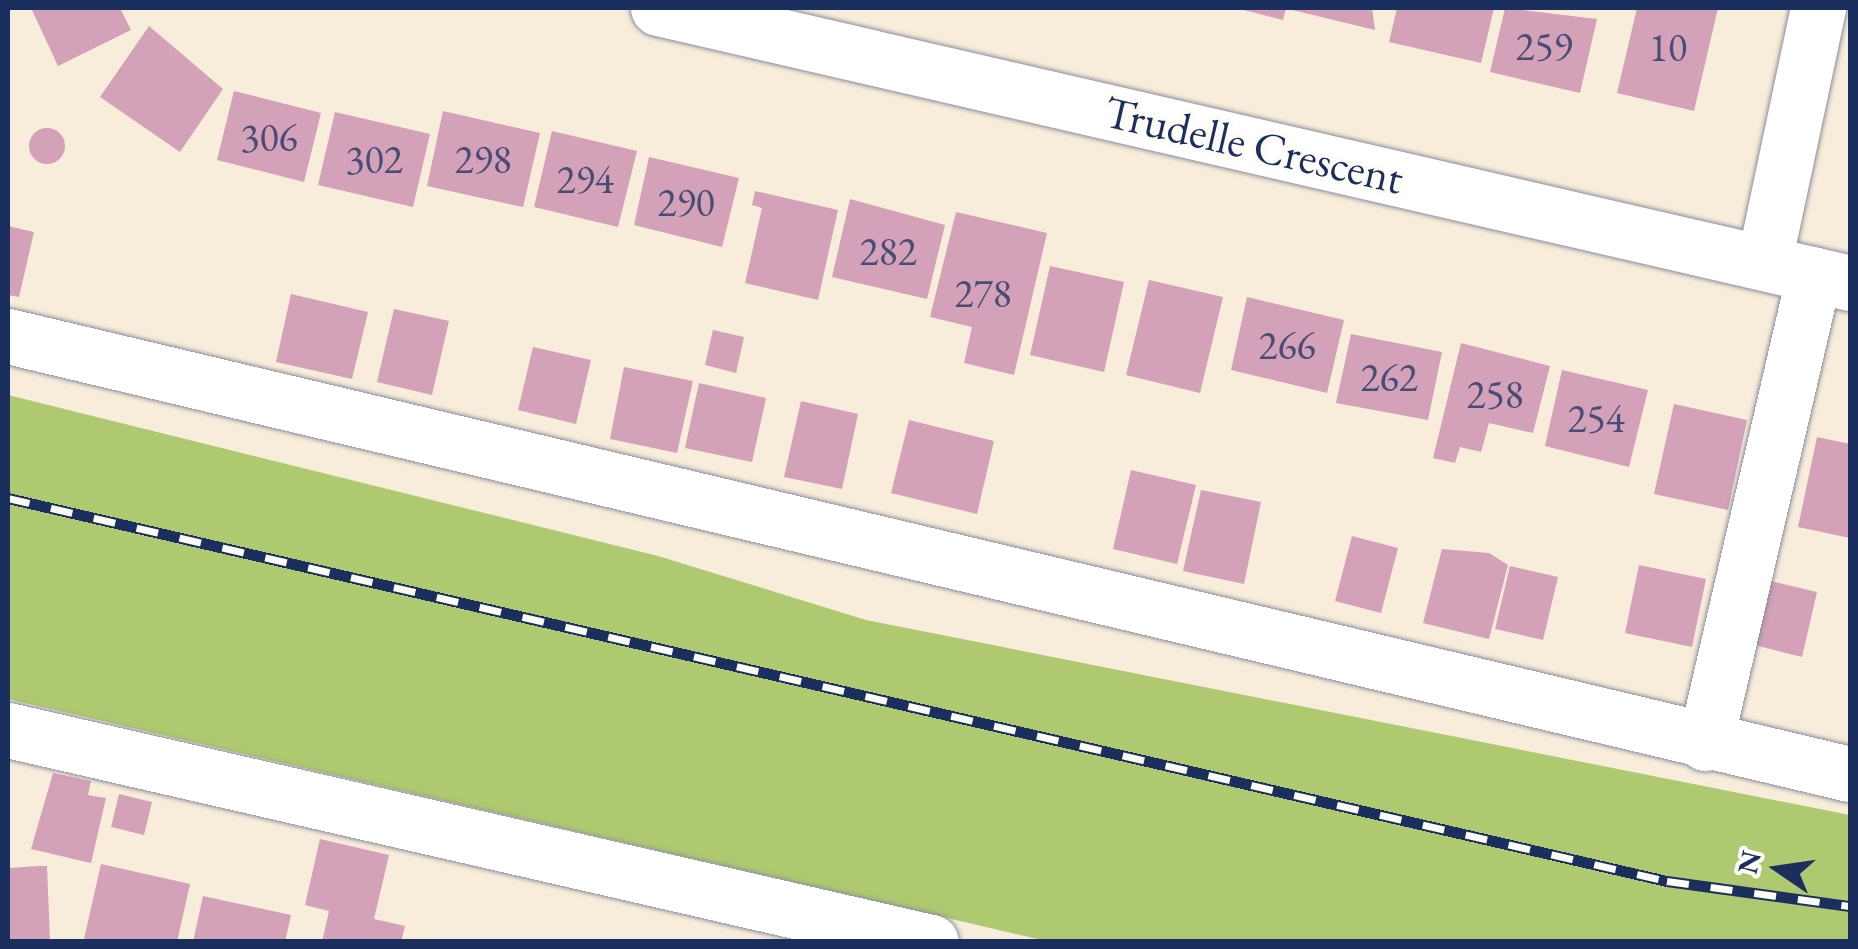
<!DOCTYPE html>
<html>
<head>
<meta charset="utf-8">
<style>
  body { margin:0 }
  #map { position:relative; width:1858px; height:949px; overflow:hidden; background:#f8ecda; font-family:"EB Garamond",serif }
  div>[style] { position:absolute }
  .green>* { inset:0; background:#aec96f }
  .building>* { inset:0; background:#d3a1b8 }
  .round { border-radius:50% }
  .roads { filter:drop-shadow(0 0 2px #8a8e9c) drop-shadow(0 0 2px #8a8e9c) }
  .minor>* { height:55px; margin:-27.5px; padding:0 27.5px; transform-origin:27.5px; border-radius:27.5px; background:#fff }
  .rail>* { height:11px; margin-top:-5.5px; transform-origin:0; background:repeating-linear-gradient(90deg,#fdfcf7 0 22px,#1b2f5e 0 44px); box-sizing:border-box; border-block:2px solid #1b2f5e }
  span { translate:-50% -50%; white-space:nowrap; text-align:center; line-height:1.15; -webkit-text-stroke:10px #fdfcf7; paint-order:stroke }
  .number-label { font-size:40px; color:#494c74 }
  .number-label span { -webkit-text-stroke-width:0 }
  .street-label { font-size:45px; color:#1b2f5e }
  .frame { position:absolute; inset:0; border:10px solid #1b2f5e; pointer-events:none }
  .north { position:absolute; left:1728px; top:819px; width:100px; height:100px; -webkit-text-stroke:8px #fdfcf7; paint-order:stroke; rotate:283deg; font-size:28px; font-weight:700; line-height:40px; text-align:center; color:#1b2f5e }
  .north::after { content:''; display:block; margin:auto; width:35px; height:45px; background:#1b2f5e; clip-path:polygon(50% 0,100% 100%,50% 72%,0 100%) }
</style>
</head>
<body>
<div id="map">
  <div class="green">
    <i style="clip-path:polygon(8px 395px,658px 556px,866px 620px,1850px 815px,1850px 941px,1046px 941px,8px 699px)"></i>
  </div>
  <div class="building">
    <i style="clip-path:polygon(31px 8px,120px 8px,131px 30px,58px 66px)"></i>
    <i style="clip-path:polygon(1236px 8px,1286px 8px,1283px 20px)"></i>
    <i style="clip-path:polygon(1372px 8px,1375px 30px,1288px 9px,1288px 8px)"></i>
    <i style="clip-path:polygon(1397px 8px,1494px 8px,1481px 63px,1389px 42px)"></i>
    <i style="clip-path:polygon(1505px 8px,1597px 19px,1580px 93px,1490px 72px)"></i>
    <i style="clip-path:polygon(1637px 8px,1718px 8px,1694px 111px,1617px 93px)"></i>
    <i style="clip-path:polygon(149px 26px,223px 89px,180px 152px,100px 97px)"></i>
    <i style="clip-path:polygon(234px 91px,321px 113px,304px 182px,217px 160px)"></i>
    <i style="clip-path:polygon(443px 111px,540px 133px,523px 207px,427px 186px)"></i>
    <i style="clip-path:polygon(335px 112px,430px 134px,413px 207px,318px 185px)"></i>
    <i class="round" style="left:29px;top:128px;width:36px;height:36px"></i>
    <i style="clip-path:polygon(552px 131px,637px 151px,618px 227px,534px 207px)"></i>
    <i style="clip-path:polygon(649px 157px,739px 178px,722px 247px,634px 225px)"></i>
    <i style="clip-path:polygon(755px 191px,838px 210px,818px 300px,745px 283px,762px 208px,752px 205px)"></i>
    <i style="clip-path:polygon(850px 199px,945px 225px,927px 299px,832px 277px)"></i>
    <i style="clip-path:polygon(956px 212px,1047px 233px,1014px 375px,964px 363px,972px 327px,930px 317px)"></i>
    <i style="clip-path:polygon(8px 226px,34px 232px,19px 297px,8px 295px)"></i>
    <i style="clip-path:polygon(1050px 266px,1124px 282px,1104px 372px,1030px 355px)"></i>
    <i style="clip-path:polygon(1149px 280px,1223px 297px,1200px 393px,1126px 375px)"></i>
    <i style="clip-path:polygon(291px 294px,368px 312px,352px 379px,276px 362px)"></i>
    <i style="clip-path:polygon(1247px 297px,1344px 320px,1327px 393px,1231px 370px)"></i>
    <i style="clip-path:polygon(394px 309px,449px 321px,432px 395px,377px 382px)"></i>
    <i style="clip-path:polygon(713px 330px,744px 337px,736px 373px,705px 365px)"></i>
    <i style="clip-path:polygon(1351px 334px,1442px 352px,1428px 420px,1336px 403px)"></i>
    <i style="clip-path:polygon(1461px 343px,1550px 366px,1533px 433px,1489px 423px,1481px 452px,1460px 447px,1455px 463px,1433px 458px)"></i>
    <i style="clip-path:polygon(533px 347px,591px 360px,576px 424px,518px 410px)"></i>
    <i style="clip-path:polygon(624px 367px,693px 381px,677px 453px,610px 439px)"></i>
    <i style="clip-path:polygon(1562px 370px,1648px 390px,1629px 467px,1545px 446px)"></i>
    <i style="clip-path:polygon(699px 383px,766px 398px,752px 462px,685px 448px)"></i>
    <i style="clip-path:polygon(801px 401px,858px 414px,842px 489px,784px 477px)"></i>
    <i style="clip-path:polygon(1674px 404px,1747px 420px,1728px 510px,1654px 494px)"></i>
    <i style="clip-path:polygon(909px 420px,994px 441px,977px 514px,891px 493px)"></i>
    <i style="clip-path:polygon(1817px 437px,1850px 444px,1850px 538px,1798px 527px)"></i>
    <i style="clip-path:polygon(1131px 470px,1196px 485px,1177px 564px,1113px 549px)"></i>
    <i style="clip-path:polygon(1201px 490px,1261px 502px,1244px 584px,1183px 571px)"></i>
    <i style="clip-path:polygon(1352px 536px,1398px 548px,1381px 613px,1335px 601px)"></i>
    <i style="clip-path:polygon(1442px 549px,1489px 553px,1508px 565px,1489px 639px,1423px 623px)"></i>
    <i style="clip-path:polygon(1639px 565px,1706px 579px,1692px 647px,1625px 633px)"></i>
    <i style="clip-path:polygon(1510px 566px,1558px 577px,1543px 640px,1495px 629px)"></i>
    <i style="clip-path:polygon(1766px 580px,1817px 592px,1802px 657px,1751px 644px)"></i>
    <i style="clip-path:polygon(53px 773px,91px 781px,88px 795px,106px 798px,91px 863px,31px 849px)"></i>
    <i style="clip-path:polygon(119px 794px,152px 802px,144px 835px,111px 827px)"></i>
    <i style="clip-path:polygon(320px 839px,389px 855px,374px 919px,405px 926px,401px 942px,322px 942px,329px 911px,305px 905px)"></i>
    <i style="clip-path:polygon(101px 864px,190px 884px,177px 942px,84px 939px)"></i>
    <i style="clip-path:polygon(39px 866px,47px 866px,50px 942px,8px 942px,8px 868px)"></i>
    <i style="clip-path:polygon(203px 896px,291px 915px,285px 942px,193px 942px)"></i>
  </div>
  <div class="roads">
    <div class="minor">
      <i style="left:658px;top:8px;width:1223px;rotate:12.99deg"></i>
      <i style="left:1764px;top:262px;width:260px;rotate:-78deg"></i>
      <i style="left:8px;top:336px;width:1893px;rotate:13.38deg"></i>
      <i style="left:8px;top:730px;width:947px;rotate:12.94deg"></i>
      <i style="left:1705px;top:743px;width:481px;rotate:-76.9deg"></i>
    </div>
  </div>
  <div class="rail">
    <i style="left:8px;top:498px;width:1703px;rotate:13deg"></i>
    <i style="left:1667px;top:881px;width:185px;rotate:7.8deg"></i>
  </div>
  <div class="number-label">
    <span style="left:1544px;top:46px">259</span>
    <span style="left:1668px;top:47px">10</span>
    <span style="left:269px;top:137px">306</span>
    <span style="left:374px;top:159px">302</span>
    <span style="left:483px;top:159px">298</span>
    <span style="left:585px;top:179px">294</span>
    <span style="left:686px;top:202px">290</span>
    <span style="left:888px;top:251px">282</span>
    <span style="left:983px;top:293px">278</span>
    <span style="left:1287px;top:345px">266</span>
    <span style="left:1389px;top:377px">262</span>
    <span style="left:1495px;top:394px">258</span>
    <span style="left:1596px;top:418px">254</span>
  </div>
  <div class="street-label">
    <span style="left:1254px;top:145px;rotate:13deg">Trudelle Crescent</span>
  </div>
  <div class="frame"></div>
  <div class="north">N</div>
</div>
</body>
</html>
